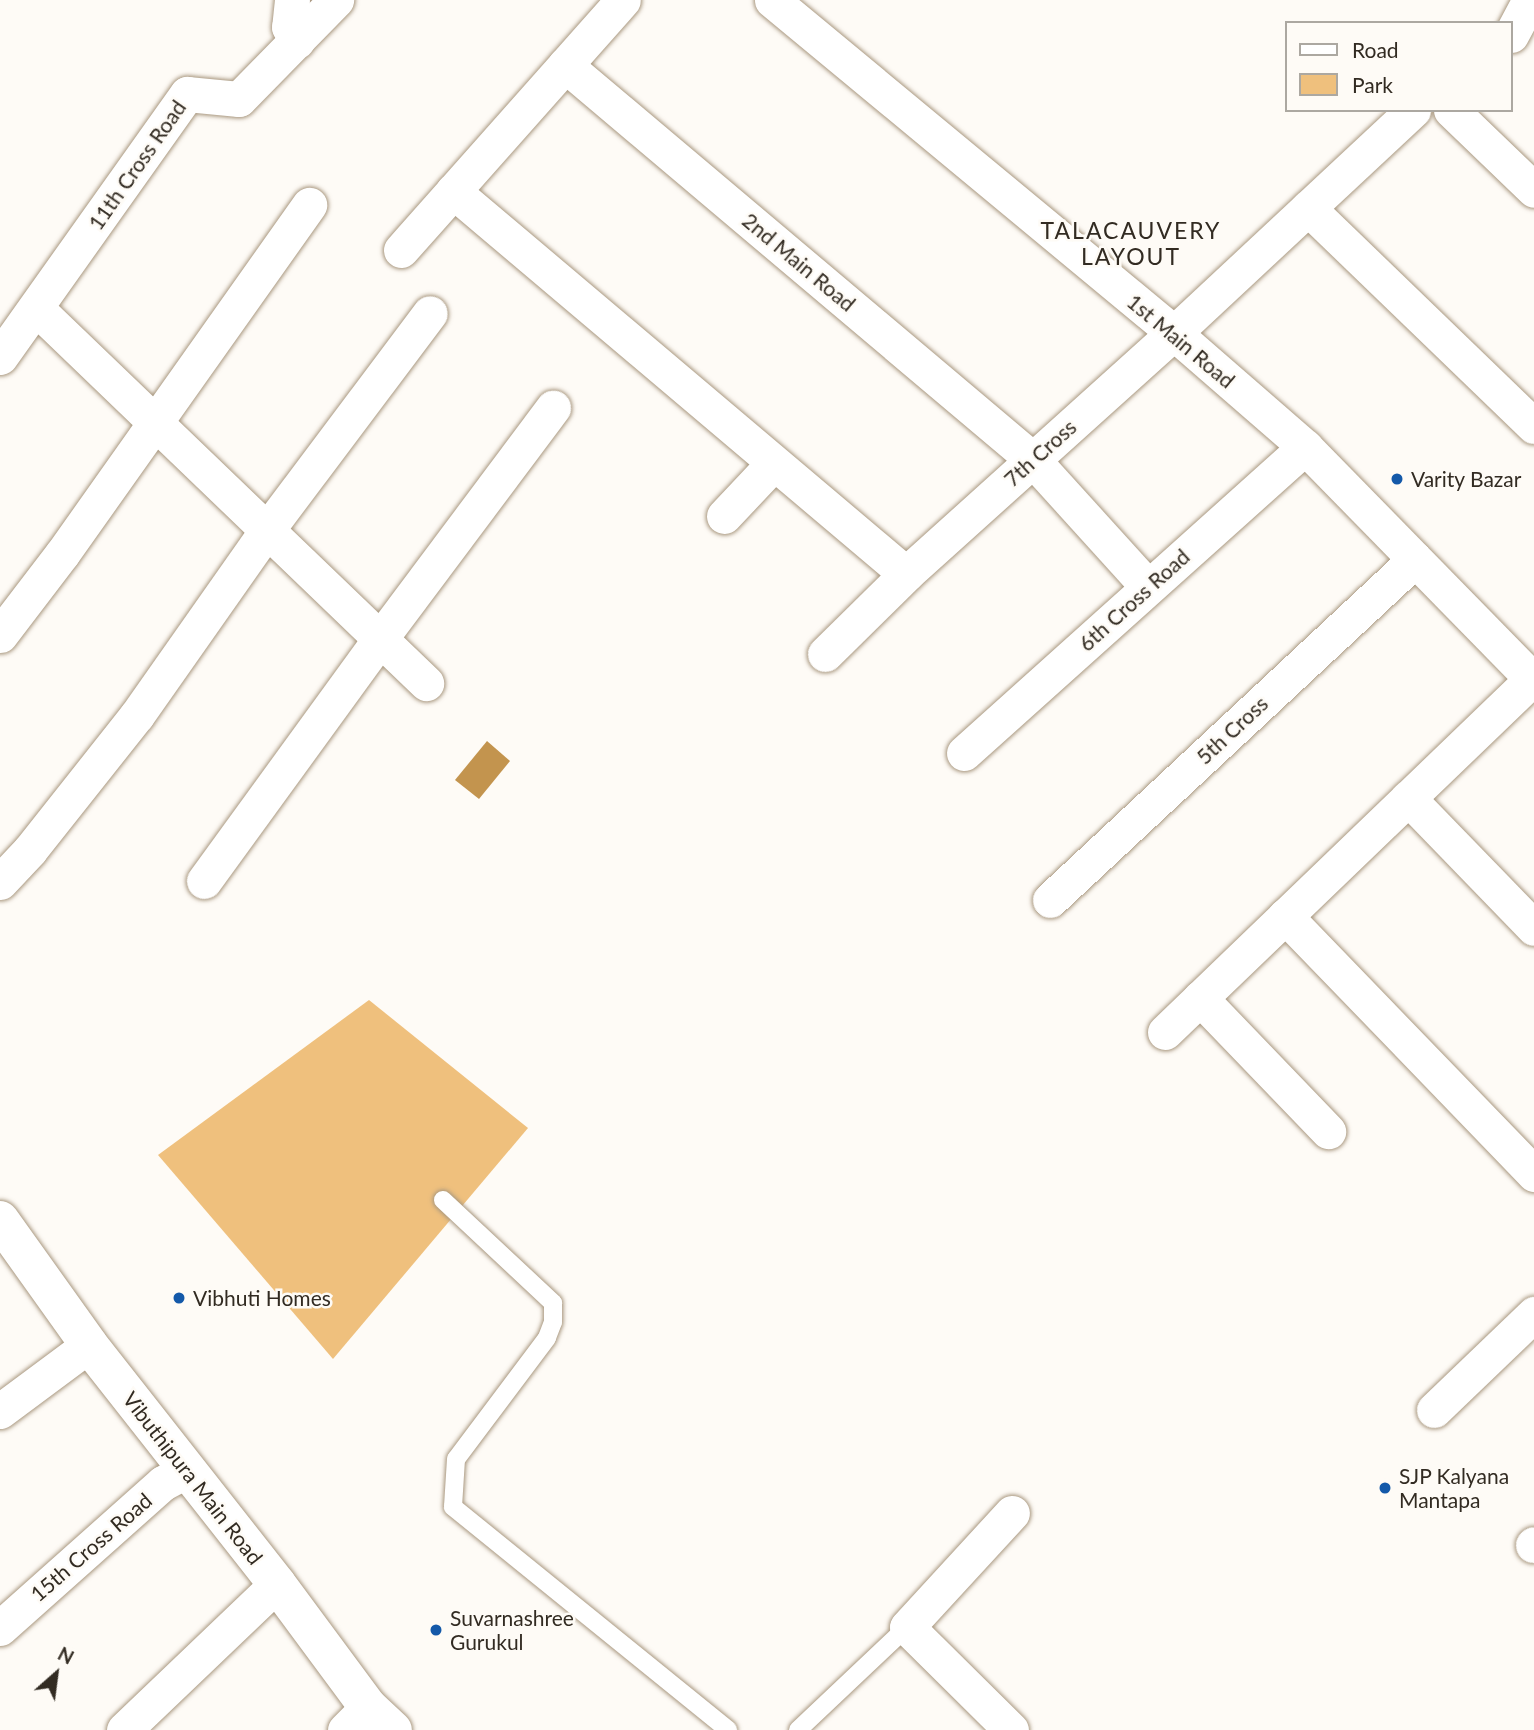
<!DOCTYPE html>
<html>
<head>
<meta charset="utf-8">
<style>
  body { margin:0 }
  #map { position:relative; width:1534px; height:1730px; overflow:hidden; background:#fefbf6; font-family:Lato,sans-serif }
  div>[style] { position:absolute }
  .green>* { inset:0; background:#efc07d }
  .water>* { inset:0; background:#c3944e }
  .roads { filter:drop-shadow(0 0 2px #a99880) drop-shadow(0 0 2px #a99880) }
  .service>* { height:18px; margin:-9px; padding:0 9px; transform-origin:9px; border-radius:9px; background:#fff }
  .minor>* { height:35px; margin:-17.5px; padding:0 17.5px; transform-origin:17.5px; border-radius:17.5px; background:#fff }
  .tertiary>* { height:38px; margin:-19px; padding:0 19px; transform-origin:19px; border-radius:19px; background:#fff }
  .dots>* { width:19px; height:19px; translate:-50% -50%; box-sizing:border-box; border:4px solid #fefbf6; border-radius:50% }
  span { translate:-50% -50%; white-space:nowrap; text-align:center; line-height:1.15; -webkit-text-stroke:5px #fefbf6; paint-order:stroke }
  .street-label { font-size:21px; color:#322b22 }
  .poi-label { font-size:21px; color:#322b22 }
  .left { translate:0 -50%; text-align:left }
  .neighbourhood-label { font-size:23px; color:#322b22; letter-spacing:2px }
  .legend { position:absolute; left:1285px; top:21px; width:228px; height:91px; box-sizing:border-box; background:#fefbf6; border:2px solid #aca8a1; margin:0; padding:9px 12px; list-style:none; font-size:21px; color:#322b22 }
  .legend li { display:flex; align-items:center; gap:14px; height:35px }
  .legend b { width:35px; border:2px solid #aca8a1 }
  .north { position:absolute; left:21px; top:1639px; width:70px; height:70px; -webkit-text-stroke:5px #fefbf6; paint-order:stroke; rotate:28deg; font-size:19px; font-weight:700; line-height:28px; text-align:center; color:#322b22 }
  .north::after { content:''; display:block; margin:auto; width:24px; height:32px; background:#322b22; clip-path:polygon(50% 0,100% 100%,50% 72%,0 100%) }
</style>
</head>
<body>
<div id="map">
  <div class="green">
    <i style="clip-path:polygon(369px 1000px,528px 1128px,333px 1359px,158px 1155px)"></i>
  </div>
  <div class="water">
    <i style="clip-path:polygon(487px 741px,510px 761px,479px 799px,455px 780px)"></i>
  </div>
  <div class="roads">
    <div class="service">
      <i style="left:443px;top:1200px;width:151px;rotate:43.1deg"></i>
      <i style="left:553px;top:1303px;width:19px;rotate:90deg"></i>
      <i style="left:553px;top:1322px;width:17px;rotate:111deg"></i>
      <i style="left:547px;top:1338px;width:151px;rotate:126.9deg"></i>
      <i style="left:456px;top:1459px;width:48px;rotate:93.6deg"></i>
      <i style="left:453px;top:1507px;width:354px;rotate:39deg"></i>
      <i style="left:798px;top:1730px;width:150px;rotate:-43.4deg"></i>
    </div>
    <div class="minor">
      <i style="left:292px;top:0;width:27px;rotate:96deg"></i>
      <i style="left:289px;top:27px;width:16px;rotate:60deg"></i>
      <i style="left:772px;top:0;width:522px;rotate:39.64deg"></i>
      <i style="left:1174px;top:333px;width:174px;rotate:41deg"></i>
      <i style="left:1305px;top:447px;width:327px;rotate:45.6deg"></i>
      <i style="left:1511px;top:35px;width:40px;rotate:-62deg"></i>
      <i style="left:565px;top:65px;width:612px;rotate:40.16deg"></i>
      <i style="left:1033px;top:460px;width:171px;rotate:47.8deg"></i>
      <i style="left:1451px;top:110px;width:115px;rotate:43.9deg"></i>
      <i style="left:453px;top:191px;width:593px;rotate:40.21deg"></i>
      <i style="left:1308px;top:208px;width:314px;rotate:44deg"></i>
      <i style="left:401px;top:250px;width:334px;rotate:-48.4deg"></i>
      <i style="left:37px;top:309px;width:540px;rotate:43.87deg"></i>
      <i style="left:0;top:357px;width:323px;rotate:-54.6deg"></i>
      <i style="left:187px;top:94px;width:52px;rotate:5.5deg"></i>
      <i style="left:239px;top:99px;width:139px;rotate:-45.6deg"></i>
      <i style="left:724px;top:516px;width:71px;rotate:-46.7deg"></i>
      <i style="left:0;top:635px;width:102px;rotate:-52.6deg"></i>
      <i style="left:62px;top:554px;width:428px;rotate:-54.7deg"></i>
      <i style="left:825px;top:654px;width:114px;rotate:-44.6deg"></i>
      <i style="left:906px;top:574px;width:360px;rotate:-42deg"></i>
      <i style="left:1174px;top:333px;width:327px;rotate:-43deg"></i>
      <i style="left:964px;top:753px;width:458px;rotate:-41.9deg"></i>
      <i style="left:1408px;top:798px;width:181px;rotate:45.9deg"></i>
      <i style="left:204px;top:881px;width:299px;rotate:-54deg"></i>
      <i style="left:380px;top:639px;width:289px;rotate:-53.2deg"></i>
      <i style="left:0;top:882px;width:44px;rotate:-46.8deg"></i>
      <i style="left:30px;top:850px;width:172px;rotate:-51.6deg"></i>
      <i style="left:137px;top:715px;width:226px;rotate:-54.9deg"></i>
      <i style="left:267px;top:530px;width:271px;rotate:-53.1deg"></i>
      <i style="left:1050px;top:900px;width:499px;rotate:-43deg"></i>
      <i style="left:1285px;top:916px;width:359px;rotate:46deg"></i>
      <i style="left:1200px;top:998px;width:185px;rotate:46.1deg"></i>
      <i style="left:1165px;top:1032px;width:509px;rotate:-43.89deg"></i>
      <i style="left:1434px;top:1410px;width:139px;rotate:-43.8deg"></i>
      <i style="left:0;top:1411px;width:111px;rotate:-36.6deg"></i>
      <i style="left:1533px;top:1545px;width:1px;rotate:-45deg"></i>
      <i style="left:0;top:1628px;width:218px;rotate:-41.7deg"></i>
      <i style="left:163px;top:1483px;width:26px;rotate:-28deg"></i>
      <i style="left:124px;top:1730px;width:211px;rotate:-43.7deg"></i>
      <i style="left:345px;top:1730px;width:33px;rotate:-45deg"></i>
      <i style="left:1011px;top:1730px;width:146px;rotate:-135.3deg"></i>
      <i style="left:907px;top:1627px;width:155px;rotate:-47.4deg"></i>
    </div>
    <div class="tertiary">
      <i style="left:0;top:1220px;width:153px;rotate:54.5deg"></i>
      <i style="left:89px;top:1345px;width:304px;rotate:51.8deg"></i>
      <i style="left:277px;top:1584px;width:153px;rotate:53.5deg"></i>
      <i style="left:368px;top:1707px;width:34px;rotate:43deg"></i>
    </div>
  </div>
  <div class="dots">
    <i style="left:1397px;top:479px;background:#1459a9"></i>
    <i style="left:179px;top:1298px;background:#1459a9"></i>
    <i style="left:1385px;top:1488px;background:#1459a9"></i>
    <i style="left:436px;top:1630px;background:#1459a9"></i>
  </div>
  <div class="street-label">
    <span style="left:137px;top:165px;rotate:-55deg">11th Cross Road</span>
    <span style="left:799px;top:262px;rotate:40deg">2nd Main Road</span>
    <span style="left:1181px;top:341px;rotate:40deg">1st Main Road</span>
    <span style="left:1040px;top:453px;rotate:-42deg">7th Cross</span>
    <span style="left:1134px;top:600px;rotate:-42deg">6th Cross Road</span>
    <span style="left:1232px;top:730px;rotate:-43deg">5th Cross</span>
    <span style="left:193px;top:1478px;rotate:52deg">Vibuthipura Main Road</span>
    <span style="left:91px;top:1547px;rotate:-41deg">15th Cross Road</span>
  </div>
  <div class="poi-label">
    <span class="left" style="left:1411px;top:479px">Varity Bazar</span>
    <span class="left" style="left:193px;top:1298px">Vibhuti Homes</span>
    <span class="left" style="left:1399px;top:1488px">SJP Kalyana<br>Mantapa</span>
    <span class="left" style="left:450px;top:1630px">Suvarnashree<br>Gurukul</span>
  </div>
  <div class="neighbourhood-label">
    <span style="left:1131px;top:243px">TALACAUVERY<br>LAYOUT</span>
  </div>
  <ul class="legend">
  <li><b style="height:9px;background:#fff"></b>Road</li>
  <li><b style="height:19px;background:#efc07d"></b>Park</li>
  </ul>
  <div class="north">N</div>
</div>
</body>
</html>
